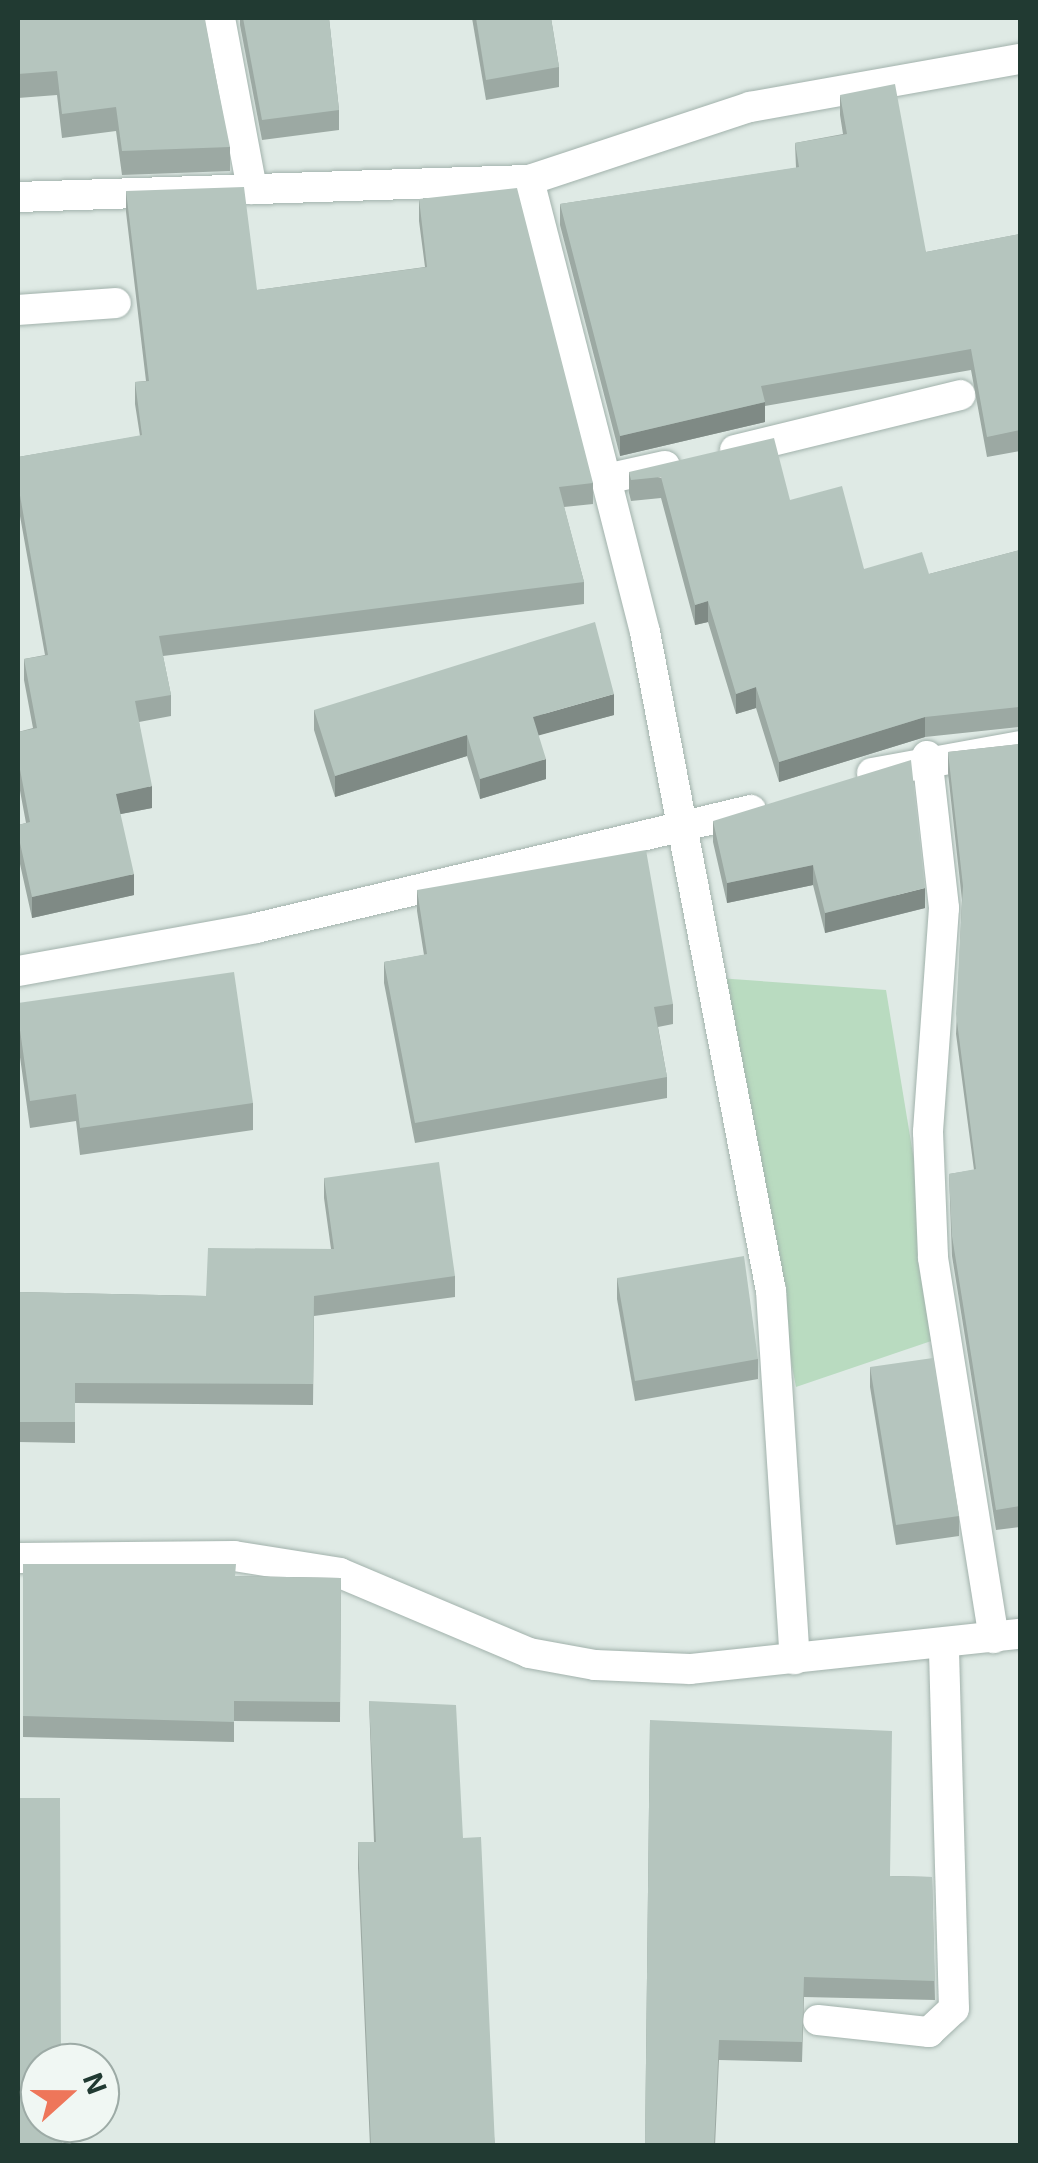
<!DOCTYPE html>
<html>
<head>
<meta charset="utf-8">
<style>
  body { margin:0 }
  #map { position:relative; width:1038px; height:2163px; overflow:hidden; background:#dfeae5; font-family:"Exo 2",sans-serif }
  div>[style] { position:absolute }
  .green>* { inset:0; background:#b9dbc0 }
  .roads { filter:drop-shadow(0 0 2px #a2b2ac) drop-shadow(0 0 2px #a2b2ac) }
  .street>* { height:30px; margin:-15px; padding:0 15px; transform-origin:15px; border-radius:15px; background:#fff }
  .secondary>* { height:30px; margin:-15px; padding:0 15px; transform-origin:15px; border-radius:15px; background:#fff }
  .wall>* { inset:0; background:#9ca9a3 }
  .shaded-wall>* { inset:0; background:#7f8a85 }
  .building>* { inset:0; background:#b5c5be }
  span { translate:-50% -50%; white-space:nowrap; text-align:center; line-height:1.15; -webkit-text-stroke:10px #f0f7f3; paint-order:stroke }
  .frame { position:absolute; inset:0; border:20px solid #213a32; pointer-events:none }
  .north { position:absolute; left:20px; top:2043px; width:100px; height:100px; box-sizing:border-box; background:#f0f7f3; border:2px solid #9daba6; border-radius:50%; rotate:69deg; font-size:28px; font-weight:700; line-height:40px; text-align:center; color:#213a32 }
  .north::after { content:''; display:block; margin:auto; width:35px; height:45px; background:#ee765a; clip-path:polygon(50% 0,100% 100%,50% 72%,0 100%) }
</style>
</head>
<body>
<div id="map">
  <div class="green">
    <i style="clip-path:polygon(718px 978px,886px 990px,943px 1337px,796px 1387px)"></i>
  </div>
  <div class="roads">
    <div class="street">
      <i style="left:220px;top:18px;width:174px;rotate:79.4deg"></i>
      <i style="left:529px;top:180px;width:309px;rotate:75.6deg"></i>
      <i style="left:18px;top:197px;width:511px;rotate:-1.91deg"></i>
      <i style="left:529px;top:180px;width:233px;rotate:-18.3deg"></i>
      <i style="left:750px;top:107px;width:274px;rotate:-10.1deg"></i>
      <i style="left:18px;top:310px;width:98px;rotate:-4.1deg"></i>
      <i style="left:735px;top:450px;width:232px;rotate:-13.7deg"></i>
      <i style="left:665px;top:466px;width:60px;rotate:167.6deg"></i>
      <i style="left:606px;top:479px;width:158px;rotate:75.7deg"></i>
      <i style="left:645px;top:632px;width:671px;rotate:79.18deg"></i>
      <i style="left:771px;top:1291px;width:369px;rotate:86.3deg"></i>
      <i style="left:927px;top:756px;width:153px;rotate:83.6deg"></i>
      <i style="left:944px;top:908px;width:225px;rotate:94.1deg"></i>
      <i style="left:928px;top:1132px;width:126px;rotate:87.7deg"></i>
      <i style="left:933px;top:1258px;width:385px;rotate:80.9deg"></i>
      <i style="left:872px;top:773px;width:150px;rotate:-10.3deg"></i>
      <i style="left:18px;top:971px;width:242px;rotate:-10.2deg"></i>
      <i style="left:256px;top:928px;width:509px;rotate:-13.41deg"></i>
      <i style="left:818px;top:2020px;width:112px;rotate:6.2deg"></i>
      <i style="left:929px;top:2032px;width:34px;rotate:-43deg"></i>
      <i style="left:954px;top:2009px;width:360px;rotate:-91.6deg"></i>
    </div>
    <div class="secondary">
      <i style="left:18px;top:1558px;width:216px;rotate:-0.5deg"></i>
      <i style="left:234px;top:1556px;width:107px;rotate:9.1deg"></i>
      <i style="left:340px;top:1573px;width:205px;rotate:22.9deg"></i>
      <i style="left:529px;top:1653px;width:67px;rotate:10.3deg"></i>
      <i style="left:595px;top:1665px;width:95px;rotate:2.4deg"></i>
      <i style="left:690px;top:1669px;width:332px;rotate:-6.1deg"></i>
    </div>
  </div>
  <div class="wall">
    <i style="clip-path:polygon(18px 18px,230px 147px,230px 171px,122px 175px,116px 131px,62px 138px,57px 95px,18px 98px)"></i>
    <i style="clip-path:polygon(240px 18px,329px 18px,339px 110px,339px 130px,262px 140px,240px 25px)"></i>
    <i style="clip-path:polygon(472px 18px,551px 18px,559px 67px,559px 87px,486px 100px)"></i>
    <i style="clip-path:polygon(1018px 63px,1020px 63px,1020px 96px,1018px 84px)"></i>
    <i style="clip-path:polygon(840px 95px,926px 252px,1020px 234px,1020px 451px,987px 457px,971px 370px,765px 406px,765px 422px,620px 456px,560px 225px,560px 204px,796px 168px,795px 143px,843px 134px,840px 115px)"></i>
    <i style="clip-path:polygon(126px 191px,257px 290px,425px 267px,419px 221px,419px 199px,593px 483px,593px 504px,564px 507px,584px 582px,584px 604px,163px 656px,171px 695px,171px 716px,139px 722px,152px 808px,120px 814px,134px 895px,32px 918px,18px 855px,18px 825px,26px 823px,18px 780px,18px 732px,33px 728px,24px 680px,24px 659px,45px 655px,18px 505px,18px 457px,140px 436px,135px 404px,135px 382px,146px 381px,126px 212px)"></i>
    <i style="clip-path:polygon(629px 472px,790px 500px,864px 569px,929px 574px,1020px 550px,1020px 729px,1019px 727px,925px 737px,779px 782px,756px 708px,736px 714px,708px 622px,695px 625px,661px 498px,631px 501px,629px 493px)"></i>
    <i style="clip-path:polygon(314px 710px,614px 715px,538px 735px,546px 779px,480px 799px,467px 756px,335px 797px,314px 730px)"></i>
    <i style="clip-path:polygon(1020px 744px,1020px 1527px,996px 1530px,952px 1256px,949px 1174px,974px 1170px,956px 1034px,962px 900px,948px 773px,948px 752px)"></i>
    <i style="clip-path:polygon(713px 821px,925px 908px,825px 933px,813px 885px,727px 903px,713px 842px)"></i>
    <i style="clip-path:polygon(417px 890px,673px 1004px,673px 1024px,658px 1027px,667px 1077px,667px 1098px,415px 1143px,384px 983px,384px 962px,424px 955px,417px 911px)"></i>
    <i style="clip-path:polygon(18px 1003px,253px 1103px,253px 1130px,80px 1155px,76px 1121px,30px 1128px,18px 1043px)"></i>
    <i style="clip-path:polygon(324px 1178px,455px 1276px,455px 1297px,314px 1316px,313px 1405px,75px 1403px,75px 1443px,18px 1442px,18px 1292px,206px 1296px,331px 1249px,324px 1198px)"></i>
    <i style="clip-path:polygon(617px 1278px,758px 1359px,758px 1379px,635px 1401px,617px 1299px)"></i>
    <i style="clip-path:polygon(870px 1367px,959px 1516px,959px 1536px,896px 1545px,870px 1387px)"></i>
    <i style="clip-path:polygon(23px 1564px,235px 1576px,341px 1578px,340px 1722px,234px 1721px,234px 1742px,23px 1737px)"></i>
    <i style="clip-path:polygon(369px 1701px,463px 1838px,495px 2146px,370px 2146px,358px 1868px,358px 1842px,374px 1842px)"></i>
    <i style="clip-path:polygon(650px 1720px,890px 1876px,932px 1877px,935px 2000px,804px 1997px,802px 2062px,719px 2060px,715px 2146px,645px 2146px)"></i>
  </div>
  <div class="shaded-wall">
    <i style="clip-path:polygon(765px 402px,765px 422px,620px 456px,620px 436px)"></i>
    <i style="clip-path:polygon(708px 601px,708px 622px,695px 625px,695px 605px)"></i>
    <i style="clip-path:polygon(756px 687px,756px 708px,736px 714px,736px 694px)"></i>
    <i style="clip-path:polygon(614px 694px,614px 715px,533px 737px,533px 717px)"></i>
    <i style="clip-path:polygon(925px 717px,925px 737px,779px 782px,779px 762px)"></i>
    <i style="clip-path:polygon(467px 735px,467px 756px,335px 797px,335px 776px)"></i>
    <i style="clip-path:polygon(546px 759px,546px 779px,480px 799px,480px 779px)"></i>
    <i style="clip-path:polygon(152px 786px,152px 808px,116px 815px,116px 794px)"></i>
    <i style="clip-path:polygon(813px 865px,813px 885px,727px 903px,727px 883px)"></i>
    <i style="clip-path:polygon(134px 874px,134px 895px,32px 918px,32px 897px)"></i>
    <i style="clip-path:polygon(925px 888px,925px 908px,825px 933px,825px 913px)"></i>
  </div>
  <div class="building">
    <i style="clip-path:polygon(18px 18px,204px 18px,230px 147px,122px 151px,116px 107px,62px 114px,57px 71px,18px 74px)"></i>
    <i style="clip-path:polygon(243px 18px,329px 18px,339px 110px,262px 120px)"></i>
    <i style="clip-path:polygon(476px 18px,551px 18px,559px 67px,486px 80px)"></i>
    <i style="clip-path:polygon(895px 84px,926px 252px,1020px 234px,1020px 430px,987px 437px,971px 349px,761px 386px,765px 402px,620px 436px,560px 204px,799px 167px,795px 143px,847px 134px,840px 95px)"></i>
    <i style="clip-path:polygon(244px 187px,257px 290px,427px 267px,419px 199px,517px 188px,593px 483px,559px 487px,584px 582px,159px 636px,171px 695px,135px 701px,152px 786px,116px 794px,134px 874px,32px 897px,18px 834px,18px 825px,30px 822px,18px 759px,18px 732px,37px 728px,24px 659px,48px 655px,18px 484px,18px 457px,142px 435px,135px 382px,149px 381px,126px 191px)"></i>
    <i style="clip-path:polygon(774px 438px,790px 500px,842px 486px,864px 569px,922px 552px,929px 574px,1020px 550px,1020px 708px,1019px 707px,925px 717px,779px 762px,756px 687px,736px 694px,708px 601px,695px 605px,661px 477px,631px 480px,629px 472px)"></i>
    <i style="clip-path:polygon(595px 622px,614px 694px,533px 717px,546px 759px,480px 779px,467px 735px,335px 776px,314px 710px)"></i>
    <i style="clip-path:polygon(1020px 744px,1020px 1506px,996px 1510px,952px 1236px,949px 1174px,976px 1169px,956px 1014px,963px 886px,948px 752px)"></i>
    <i style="clip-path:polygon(911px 760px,925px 888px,825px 913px,813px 865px,727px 883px,713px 821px)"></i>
    <i style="clip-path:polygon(646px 850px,673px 1004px,654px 1007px,667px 1077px,415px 1123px,384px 962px,427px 954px,417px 890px)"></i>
    <i style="clip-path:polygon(234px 972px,253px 1103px,80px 1128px,76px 1094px,30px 1101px,18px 1016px,18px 1003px)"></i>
    <i style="clip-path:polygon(439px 1162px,455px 1276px,314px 1296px,313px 1384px,75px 1383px,75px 1422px,18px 1422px,18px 1292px,206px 1296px,208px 1248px,334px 1249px,324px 1178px)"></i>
    <i style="clip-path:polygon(744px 1256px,758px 1359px,635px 1381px,617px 1278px)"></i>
    <i style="clip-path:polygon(933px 1358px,959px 1516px,896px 1525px,870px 1367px)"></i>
    <i style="clip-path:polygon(23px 1564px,236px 1564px,235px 1576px,341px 1578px,340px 1702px,234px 1701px,234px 1722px,23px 1716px)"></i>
    <i style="clip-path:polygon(369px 1701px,456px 1705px,463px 1838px,481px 1837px,495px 2146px,371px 2146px,358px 1842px,376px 1842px)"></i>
    <i style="clip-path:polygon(650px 1720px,892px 1731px,890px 1876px,932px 1877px,935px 1981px,804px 1977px,802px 2042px,719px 2040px,714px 2146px,645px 2146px)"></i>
    <i style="clip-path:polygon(18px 1798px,60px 1798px,61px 2063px,40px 2063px,40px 2123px,62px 2123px,62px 2146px,18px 2146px)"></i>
  </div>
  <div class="frame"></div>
  <div class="north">N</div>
</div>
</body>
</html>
